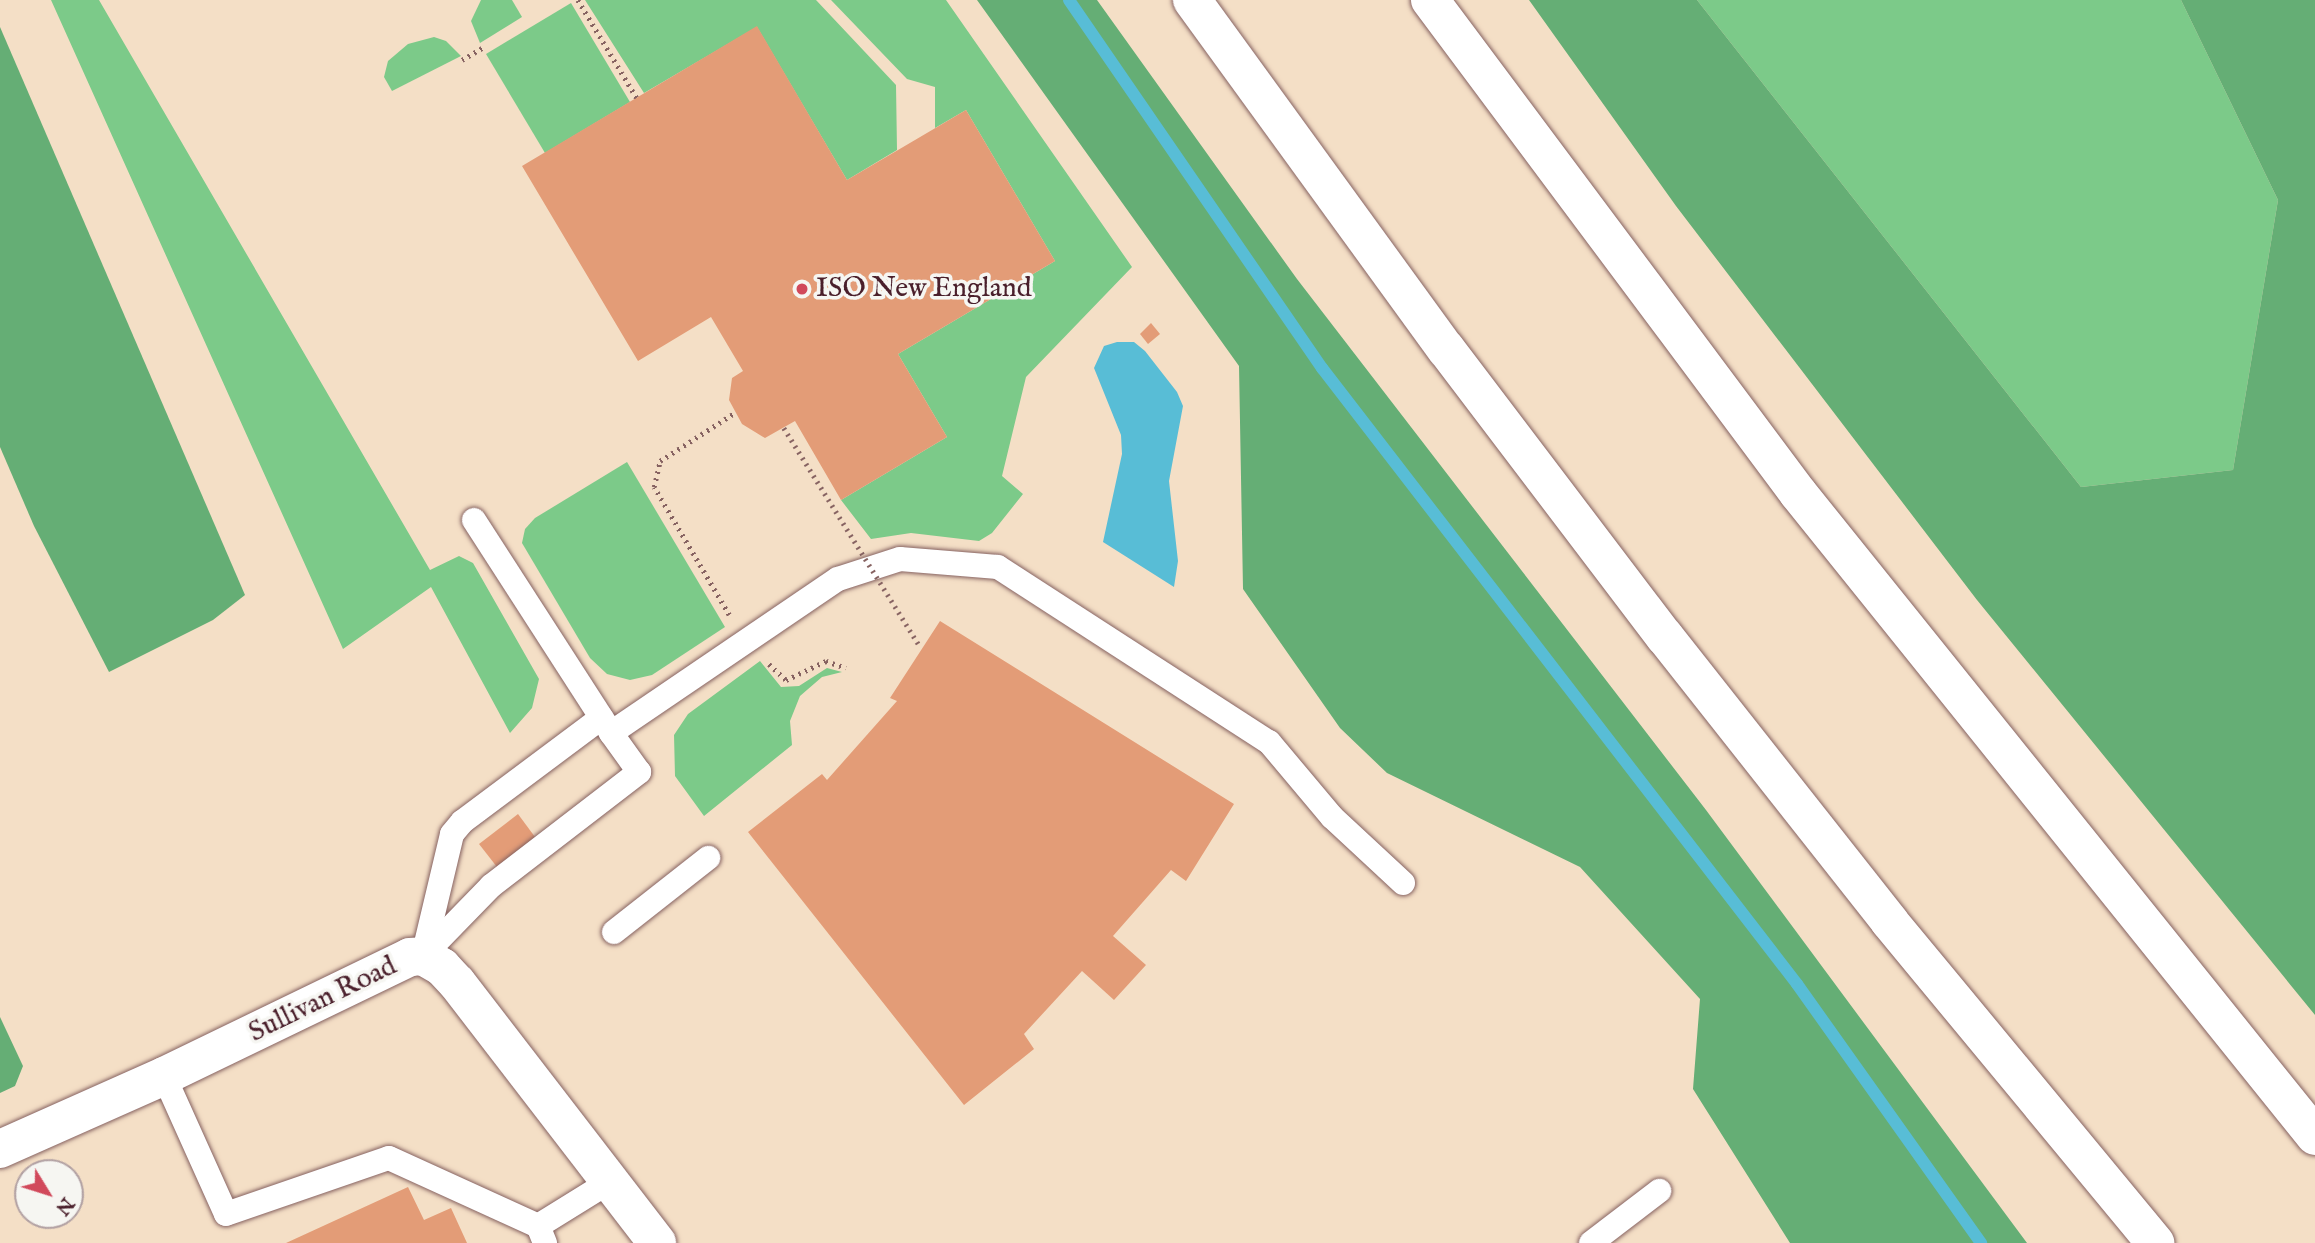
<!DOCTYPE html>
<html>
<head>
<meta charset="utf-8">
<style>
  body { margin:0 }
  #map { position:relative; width:2315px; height:1243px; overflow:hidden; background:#f4dfc6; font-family:"IM FELL English",serif }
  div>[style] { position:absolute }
  .green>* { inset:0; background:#7cca89 }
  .forest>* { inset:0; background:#65ae75 }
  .water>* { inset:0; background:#58bdd6 }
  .stream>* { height:12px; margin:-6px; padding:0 6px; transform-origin:6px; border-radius:6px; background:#58bdd6 }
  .building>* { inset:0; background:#e39c77 }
  .path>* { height:4.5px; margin-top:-2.25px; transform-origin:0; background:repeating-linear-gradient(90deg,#866261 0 2px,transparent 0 7px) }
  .roads { filter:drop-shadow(0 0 2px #866261) drop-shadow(0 0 2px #866261) }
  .service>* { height:24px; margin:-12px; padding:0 12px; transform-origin:12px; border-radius:12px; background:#fff }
  .minor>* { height:38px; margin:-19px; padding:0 19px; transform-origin:19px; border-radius:19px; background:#fff }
  .motorway>* { height:38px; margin:-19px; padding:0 19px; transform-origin:19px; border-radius:19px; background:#fff }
  .path-bridge>* { height:4.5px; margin-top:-2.25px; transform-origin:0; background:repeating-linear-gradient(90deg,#866261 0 2px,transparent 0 7px) }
  .dots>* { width:19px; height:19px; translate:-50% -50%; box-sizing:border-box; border:4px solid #f6f6f2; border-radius:50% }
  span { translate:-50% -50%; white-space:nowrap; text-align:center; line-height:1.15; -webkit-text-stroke:7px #f6f6f2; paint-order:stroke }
  .poi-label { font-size:28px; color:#4a1f2b }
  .left { translate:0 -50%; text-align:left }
  .street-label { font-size:28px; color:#4a1f2b }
  .north { position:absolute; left:14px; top:1159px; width:70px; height:70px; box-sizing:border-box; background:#f6f6f2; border:2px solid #b1a0a2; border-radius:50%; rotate:128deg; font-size:19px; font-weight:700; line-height:28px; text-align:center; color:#4a1f2b }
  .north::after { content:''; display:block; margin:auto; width:24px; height:32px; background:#d1495b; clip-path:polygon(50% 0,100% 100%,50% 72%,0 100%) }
</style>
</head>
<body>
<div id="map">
  <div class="green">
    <i style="clip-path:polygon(51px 0,99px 0,430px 570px,459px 556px,473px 563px,539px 679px,532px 708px,510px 733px,431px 587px,343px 649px)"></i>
    <i style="clip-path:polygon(481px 0,512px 0,522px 17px,480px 43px,471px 21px)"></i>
    <i style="clip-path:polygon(585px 0,816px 0,896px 85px,897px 150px,847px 180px,757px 27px,644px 93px)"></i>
    <i style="clip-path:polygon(831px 0,946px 0,1132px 267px,1026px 377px,1002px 476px,1023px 494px,992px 533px,979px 541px,911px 533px,871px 539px,841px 500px,947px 437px,898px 354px,1055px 261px,966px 110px,935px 128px,935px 87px,907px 79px)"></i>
    <i style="clip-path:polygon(1697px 0,2181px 0,2278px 200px,2233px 470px,2081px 487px)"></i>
    <i style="clip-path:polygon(571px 3px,630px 102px,545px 153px,486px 54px)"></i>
    <i style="clip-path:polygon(434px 37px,446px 41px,461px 56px,392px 91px,384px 77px,388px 61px,408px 44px)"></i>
    <i style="clip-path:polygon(627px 462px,725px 627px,652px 675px,630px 680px,607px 674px,590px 658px,522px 543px,525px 529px,535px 518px)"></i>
    <i style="clip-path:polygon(760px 661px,781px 687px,799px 686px,827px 668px,842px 672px,822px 677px,800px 696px,790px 721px,792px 745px,704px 816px,675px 776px,674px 735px,688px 714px)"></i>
  </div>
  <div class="forest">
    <i style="clip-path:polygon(977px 0,1097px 0,1297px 279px,1706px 810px,2027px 1243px,1790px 1243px,1693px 1089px,1700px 999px,1580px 867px,1387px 773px,1340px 728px,1243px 589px,1239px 366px)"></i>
    <i style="clip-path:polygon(1529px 0,1697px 0,2081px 487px,2233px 470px,2278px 200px,2181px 0,2315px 0,2315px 1015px,1977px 600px,1676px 206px)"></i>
    <i style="clip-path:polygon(0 27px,245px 595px,213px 620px,109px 672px,34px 526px,0 447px)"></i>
    <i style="clip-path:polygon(0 1017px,23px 1066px,15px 1086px,0 1093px)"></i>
  </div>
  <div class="water">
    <i style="clip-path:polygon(1117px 342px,1134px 342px,1145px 351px,1177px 392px,1183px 406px,1169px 481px,1178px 561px,1174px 587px,1103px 542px,1122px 454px,1121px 435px,1094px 368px,1104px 346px)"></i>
  </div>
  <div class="stream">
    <i style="left:1069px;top:0;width:447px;rotate:55.5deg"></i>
    <i style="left:1322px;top:368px;width:778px;rotate:52.36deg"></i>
    <i style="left:1797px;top:984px;width:318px;rotate:54.6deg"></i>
  </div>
  <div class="building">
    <i style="clip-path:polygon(757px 26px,847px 180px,966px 110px,1055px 261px,898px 354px,947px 437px,841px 500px,795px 421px,765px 438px,742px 424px,729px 400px,732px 378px,743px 371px,711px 317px,638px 361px,522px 166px)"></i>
    <i style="clip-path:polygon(1151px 323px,1160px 334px,1148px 344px,1140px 334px)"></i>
    <i style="clip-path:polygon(940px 621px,1234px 804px,1186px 881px,1171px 870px,1113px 936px,1146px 965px,1114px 1000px,1082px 971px,1024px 1034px,1034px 1049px,964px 1105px,748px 832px,822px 774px,827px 780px,897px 701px,890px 698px)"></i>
    <i style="clip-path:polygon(518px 814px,535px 837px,497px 867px,479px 844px)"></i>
    <i style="clip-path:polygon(408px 1187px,424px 1220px,451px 1208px,467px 1243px,286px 1243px)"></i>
  </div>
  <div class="path">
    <i style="left:578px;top:0;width:114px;rotate:59deg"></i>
    <i style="left:462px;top:60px;width:26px;rotate:-31deg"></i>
    <i style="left:729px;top:615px;width:148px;rotate:-120.4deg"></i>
    <i style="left:654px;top:487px;width:27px;rotate:-77deg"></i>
    <i style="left:660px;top:461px;width:90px;rotate:-32.8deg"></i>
    <i style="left:769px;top:664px;width:23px;rotate:43deg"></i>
    <i style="left:786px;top:680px;width:44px;rotate:-25.4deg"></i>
    <i style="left:826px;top:661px;width:21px;rotate:19deg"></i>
  </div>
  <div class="roads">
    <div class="service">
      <i style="left:474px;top:520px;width:251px;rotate:57.2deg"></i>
      <i style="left:614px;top:932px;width:120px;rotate:-38.2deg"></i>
      <i style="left:423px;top:956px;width:98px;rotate:-45.8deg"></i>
      <i style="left:491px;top:886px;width:187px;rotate:-37.6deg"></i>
      <i style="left:639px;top:772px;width:48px;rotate:-125.7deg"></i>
      <i style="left:611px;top:733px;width:274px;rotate:-34.2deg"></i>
      <i style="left:838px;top:579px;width:65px;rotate:-17.9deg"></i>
      <i style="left:900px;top:559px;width:98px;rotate:4.7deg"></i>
      <i style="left:998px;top:567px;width:323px;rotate:32.9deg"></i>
      <i style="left:1269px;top:742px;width:98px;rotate:50deg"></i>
      <i style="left:1332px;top:817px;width:97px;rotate:42.9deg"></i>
      <i style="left:423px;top:956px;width:125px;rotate:-76.6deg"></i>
      <i style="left:452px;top:834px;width:16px;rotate:-50deg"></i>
      <i style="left:462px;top:822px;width:174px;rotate:-36.8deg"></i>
      <i style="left:164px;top:1076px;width:151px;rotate:65.8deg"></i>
      <i style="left:226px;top:1214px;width:172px;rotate:-19deg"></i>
      <i style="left:389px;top:1158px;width:164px;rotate:24.5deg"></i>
      <i style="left:545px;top:1243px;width:18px;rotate:-112deg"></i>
      <i style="left:538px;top:1226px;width:84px;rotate:-31.8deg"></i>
      <i style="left:1591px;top:1243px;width:86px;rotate:-37.4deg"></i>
    </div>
    <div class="minor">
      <i style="left:0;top:1149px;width:180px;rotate:-24deg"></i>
      <i style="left:164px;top:1076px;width:273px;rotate:-25.8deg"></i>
      <i style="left:410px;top:957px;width:13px;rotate:-4deg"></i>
      <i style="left:423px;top:956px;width:22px;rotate:30deg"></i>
      <i style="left:442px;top:967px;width:22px;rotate:47deg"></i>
      <i style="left:457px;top:983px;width:328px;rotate:52.4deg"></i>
    </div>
    <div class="motorway">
      <i style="left:1192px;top:0;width:432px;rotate:54deg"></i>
      <i style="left:1446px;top:349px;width:362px;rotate:52.8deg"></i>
      <i style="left:1665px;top:637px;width:362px;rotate:51.7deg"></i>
      <i style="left:1889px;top:921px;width:418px;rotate:50.4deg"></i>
      <i style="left:1430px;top:0;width:615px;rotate:53.26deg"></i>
      <i style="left:1798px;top:493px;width:825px;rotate:51.2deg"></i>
    </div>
  </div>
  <div class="path-bridge">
    <i style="left:784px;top:428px;width:259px;rotate:58.1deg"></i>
  </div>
  <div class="dots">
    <i style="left:802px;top:289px;background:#d1495b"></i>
  </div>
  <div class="poi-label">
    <span class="left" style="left:816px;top:289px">ISO New England</span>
  </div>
  <div class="street-label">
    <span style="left:323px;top:1000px;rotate:-26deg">Sullivan Road</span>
  </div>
  <div class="north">N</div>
</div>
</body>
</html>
